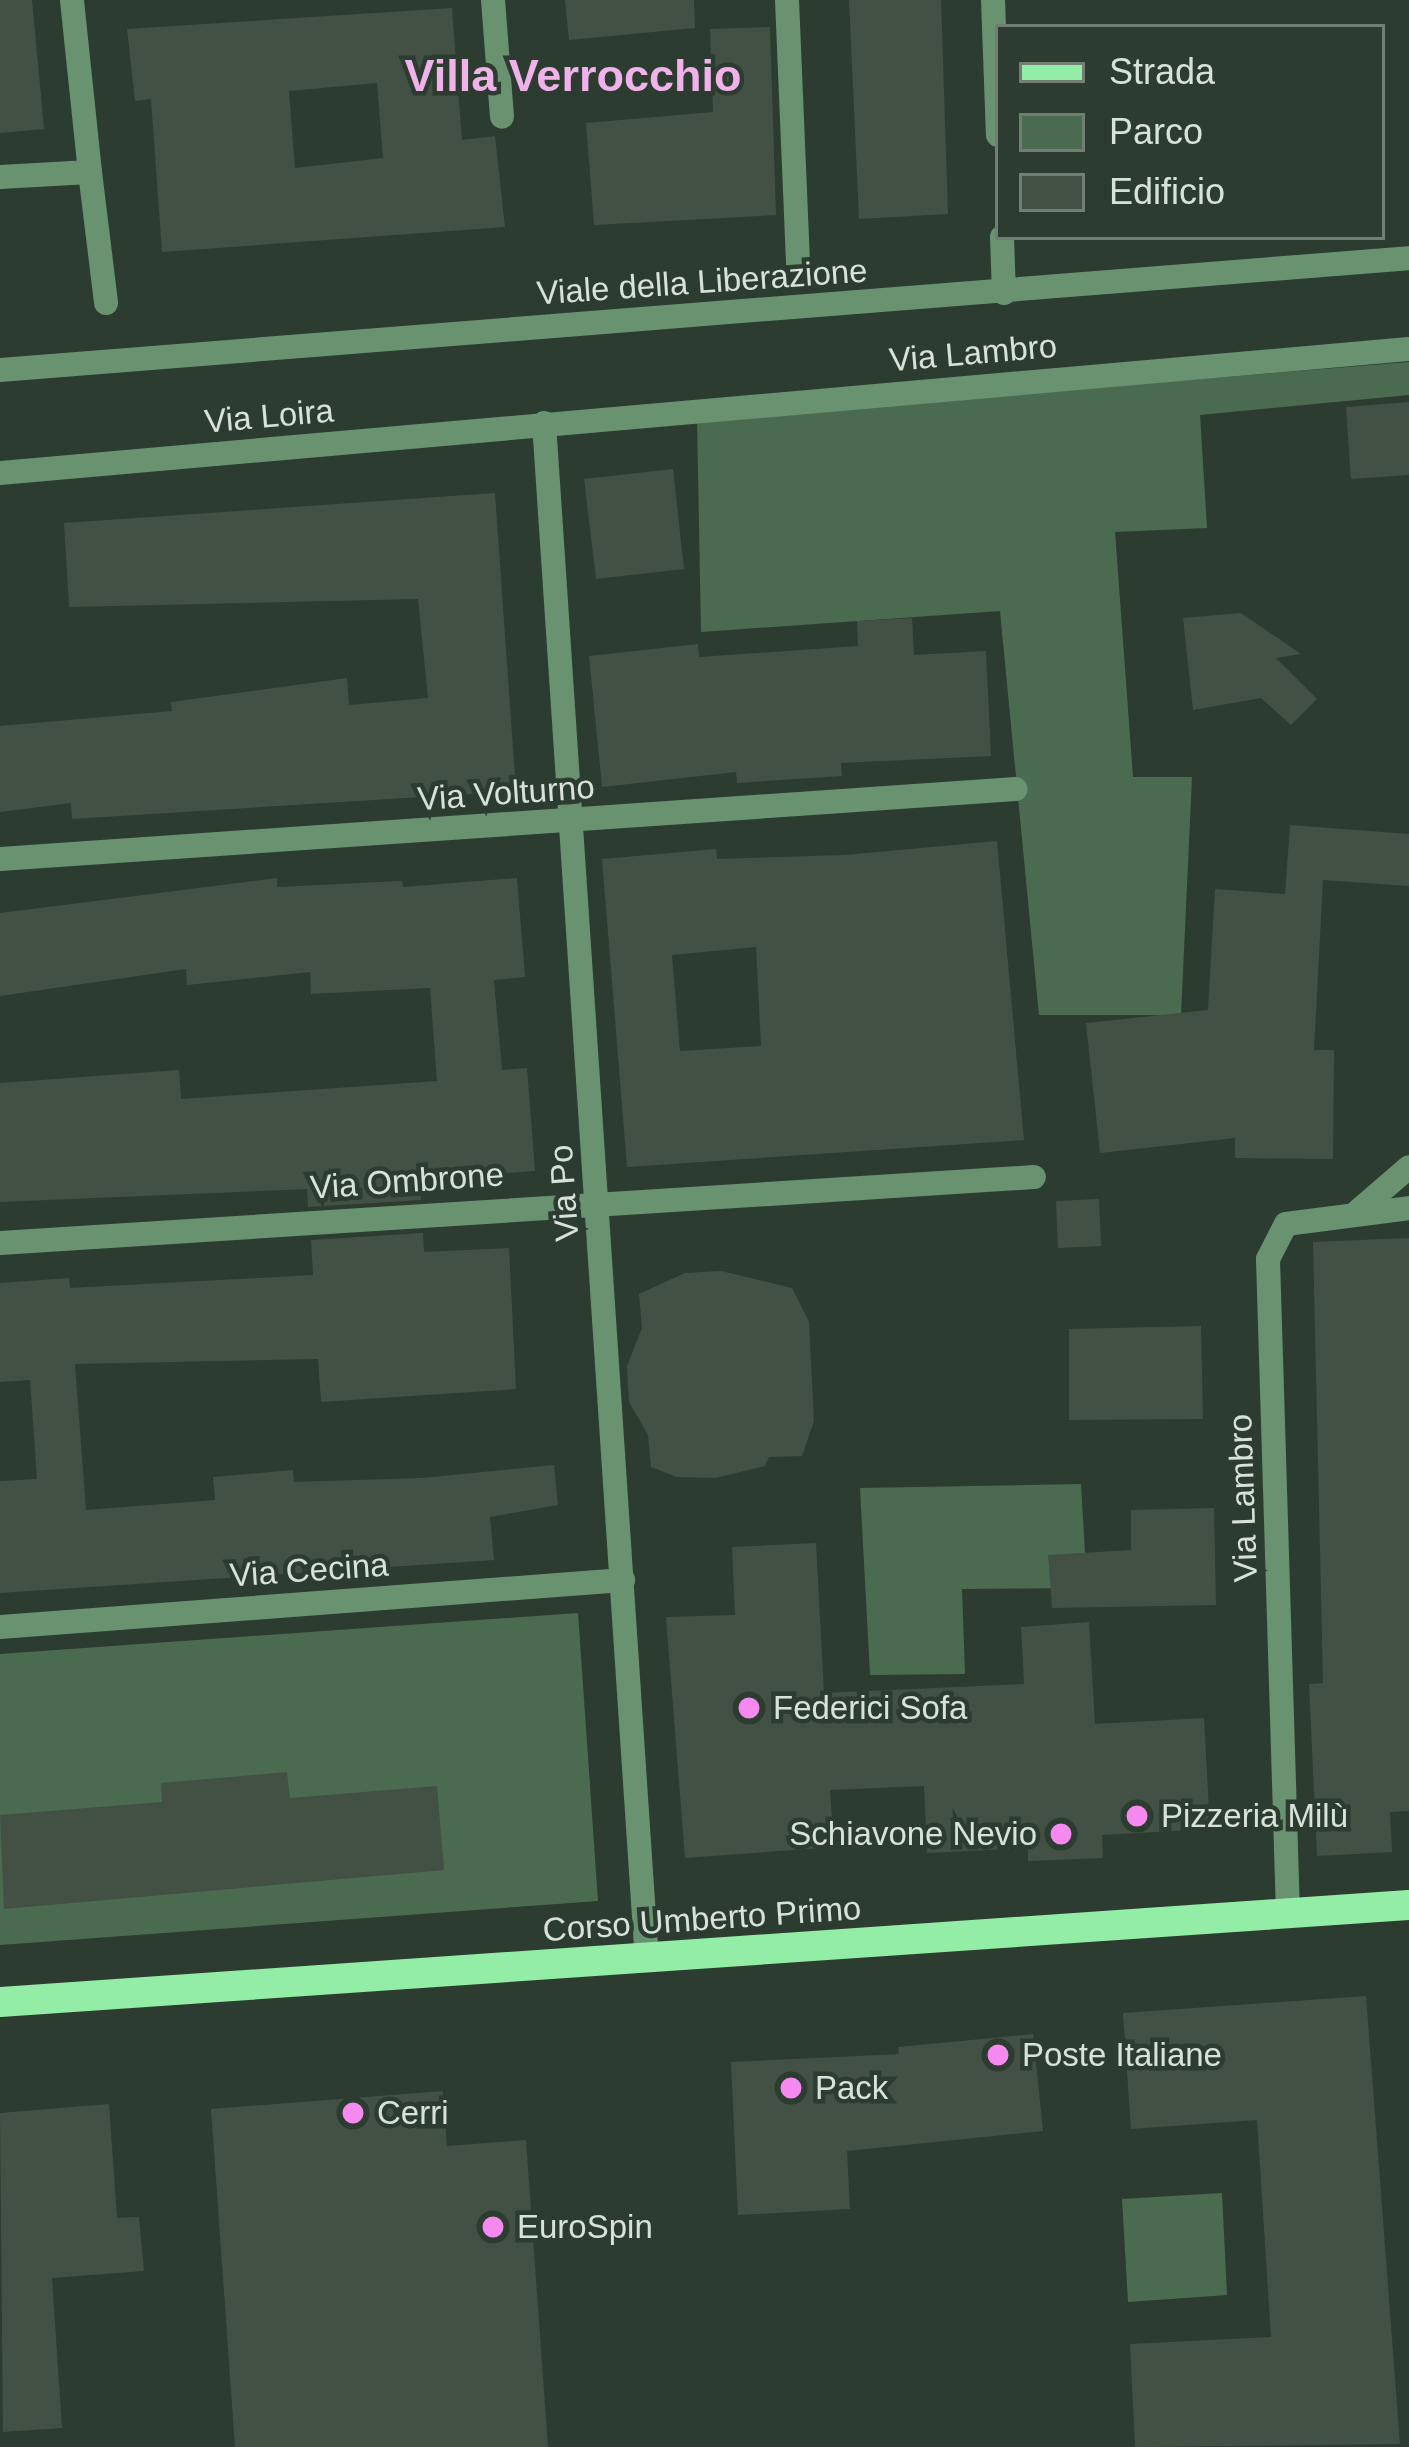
<!DOCTYPE html>
<html>
<head>
<meta charset="utf-8">
<style>
  body { margin:0 }
  #map { position:relative; width:1409px; height:2447px; overflow:hidden; background:#2d3c30; font-family:Arial,sans-serif }
  div>[style] { position:absolute }
  .green>* { inset:0; background:#4b6b50 }
  .building>* { inset:0; background:#425144 }
  .street>* { height:24px; margin:-12px; padding:0 12px; transform-origin:12px; border-radius:12px; background:#699370 }
  .primary>* { height:30px; margin:-15px; padding:0 15px; transform-origin:15px; border-radius:15px; background:#94eda6 }
  .dots>* { width:33px; height:33px; translate:-50% -50%; box-sizing:border-box; border:6px solid #2d3c30; border-radius:50% }
  span { translate:-50% -50%; white-space:nowrap; text-align:center; line-height:1.15; -webkit-text-stroke:9px #2d3c30; paint-order:stroke }
  .street-label { font-size:33px; color:#d9e2da }
  .poi-label { font-size:33px; color:#d9e2da }
  .left { translate:0 -50%; text-align:left }
  .right { translate:-100% -50%; text-align:right }
  .district-label { font-size:45px; color:#efb2e9; font-weight:700 }
  .legend { position:absolute; left:995px; top:24px; width:390px; height:216px; box-sizing:border-box; background:#2d3c30; border:3px solid #727e74; margin:0; padding:15px 21px; list-style:none; font-size:36px; color:#d9e2da }
  .legend li { display:flex; align-items:center; gap:24px; height:60px }
  .legend b { width:60px; border:3px solid #727e74 }
</style>
</head>
<body>
<div id="map">
  <div class="green">
    <i style="clip-path:polygon(1409px 362px,1409px 395px,1200px 415px,1207px 528px,1115px 532px,1133px 777px,1192px 777px,1181px 1015px,1039px 1015px,1000px 611px,701px 632px,697px 420px)"></i>
    <i style="clip-path:polygon(1081px 1484px,1087px 1588px,962px 1589px,965px 1674px,870px 1675px,860px 1488px)"></i>
    <i style="clip-path:polygon(578px 1613px,598px 1901px,0 1945px,0 1654px)"></i>
    <i style="clip-path:polygon(1222px 2193px,1227px 2295px,1128px 2302px,1122px 2199px)"></i>
  </div>
  <div class="building">
    <i style="clip-path:polygon(0 0,32px 0,44px 129px,0 133px)"></i>
    <i style="clip-path:polygon(565px 0,694px 0,695px 28px,569px 40px)"></i>
    <i style="clip-path:polygon(849px 0,941px 0,948px 214px,859px 219px)"></i>
    <i style="clip-path:polygon(evenodd,452px 8px,462px 140px,495px 136px,505px 227px,162px 252px,151px 99px,135px 101px,127px 29px,452px 8px,377px 83px,383px 158px,295px 168px,289px 91px,377px 83px)"></i>
    <i style="clip-path:polygon(770px 27px,776px 215px,594px 225px,586px 123px,713px 112px,710px 29px)"></i>
    <i style="clip-path:polygon(1409px 402px,1409px 475px,1351px 479px,1346px 407px)"></i>
    <i style="clip-path:polygon(673px 469px,684px 569px,596px 579px,584px 479px)"></i>
    <i style="clip-path:polygon(495px 493px,516px 791px,72px 819px,71px 803px,0 812px,0 726px,172px 711px,171px 702px,347px 678px,349px 705px,428px 698px,418px 599px,69px 607px,64px 523px)"></i>
    <i style="clip-path:polygon(1241px 613px,1301px 654px,1276px 658px,1317px 699px,1291px 725px,1261px 698px,1193px 710px,1183px 618px)"></i>
    <i style="clip-path:polygon(912px 618px,914px 655px,986px 651px,991px 756px,841px 763px,842px 776px,737px 783px,736px 772px,602px 787px,589px 656px,698px 644px,699px 657px,858px 646px,857px 621px)"></i>
    <i style="clip-path:polygon(1290px 825px,1409px 834px,1409px 886px,1323px 880px,1314px 1050px,1334px 1050px,1333px 1159px,1235px 1158px,1235px 1138px,1100px 1153px,1086px 1023px,1208px 1010px,1215px 889px,1285px 894px)"></i>
    <i style="clip-path:polygon(evenodd,997px 841px,1024px 1140px,627px 1167px,602px 859px,716px 849px,717px 859px,845px 855px,997px 841px,756px 947px,761px 1046px,680px 1051px,672px 955px,756px 947px)"></i>
    <i style="clip-path:polygon(277px 878px,277px 887px,402px 881px,403px 887px,517px 878px,525px 977px,494px 980px,502px 1070px,527px 1068px,535px 1171px,419px 1179px,421px 1200px,308px 1207px,307px 1189px,0 1202px,0 1083px,179px 1070px,181px 1099px,437px 1081px,430px 988px,311px 994px,310px 972px,187px 985px,186px 969px,0 996px,0 913px)"></i>
    <i style="clip-path:polygon(1099px 1199px,1101px 1246px,1058px 1248px,1056px 1201px)"></i>
    <i style="clip-path:polygon(423px 1233px,424px 1252px,509px 1248px,516px 1389px,321px 1402px,318px 1359px,75px 1364px,86px 1510px,215px 1500px,213px 1477px,293px 1470px,294px 1482px,422px 1478px,554px 1465px,558px 1505px,490px 1517px,494px 1560px,0 1593px,0 1481px,37px 1479px,30px 1380px,0 1382px,0 1283px,69px 1278px,70px 1288px,313px 1275px,311px 1240px)"></i>
    <i style="clip-path:polygon(1409px 1238px,1409px 1811px,1390px 1812px,1392px 1852px,1317px 1856px,1309px 1684px,1323px 1683px,1313px 1242px)"></i>
    <i style="clip-path:polygon(721px 1271px,792px 1288px,809px 1322px,814px 1421px,802px 1456px,769px 1457px,765px 1466px,715px 1478px,677px 1477px,651px 1467px,648px 1435px,629px 1402px,627px 1366px,642px 1328px,639px 1294px,685px 1273px)"></i>
    <i style="clip-path:polygon(1201px 1326px,1203px 1419px,1069px 1420px,1069px 1329px)"></i>
    <i style="clip-path:polygon(1214px 1508px,1216px 1605px,1052px 1608px,1048px 1555px,1131px 1550px,1131px 1510px)"></i>
    <i style="clip-path:polygon(816px 1543px,824px 1693px,1024px 1684px,1021px 1627px,1089px 1622px,1095px 1724px,1204px 1718px,1210px 1829px,1102px 1835px,1103px 1858px,1028px 1861px,1028px 1848px,927px 1853px,924px 1786px,830px 1790px,834px 1847px,685px 1858px,666px 1617px,735px 1615px,732px 1547px)"></i>
    <i style="clip-path:polygon(287px 1772px,290px 1798px,437px 1786px,444px 1870px,4px 1909px,0 1815px,162px 1802px,161px 1783px)"></i>
    <i style="clip-path:polygon(1366px 1996px,1400px 2444px,1135px 2447px,1130px 2344px,1271px 2337px,1257px 2120px,1131px 2129px,1123px 2013px)"></i>
    <i style="clip-path:polygon(1033px 2034px,1043px 2131px,847px 2151px,850px 2209px,738px 2215px,731px 2062px,899px 2054px,898px 2047px)"></i>
    <i style="clip-path:polygon(443px 2091px,447px 2146px,526px 2140px,548px 2447px,235px 2447px,211px 2109px)"></i>
    <i style="clip-path:polygon(109px 2104px,117px 2218px,139px 2217px,144px 2271px,52px 2278px,62px 2428px,3px 2432px,0 2113px)"></i>
  </div>
  <div class="street">
    <i style="left:493px;top:0;width:117px;rotate:85.6deg"></i>
    <i style="left:787px;top:0;width:268px;rotate:87.6deg"></i>
    <i style="left:993px;top:0;width:135px;rotate:87.9deg"></i>
    <i style="left:90px;top:172px;width:132px;rotate:83deg"></i>
    <i style="left:0;top:177px;width:90px;rotate:-3.2deg"></i>
    <i style="left:90px;top:172px;width:173px;rotate:-96deg"></i>
    <i style="left:1002px;top:237px;width:56px;rotate:88deg"></i>
    <i style="left:0;top:370px;width:1413px;rotate:-4.54deg"></i>
    <i style="left:544px;top:423px;width:1540px;rotate:86.17deg"></i>
    <i style="left:0;top:473px;width:1414px;rotate:-5.03deg"></i>
    <i style="left:0;top:859px;width:1018px;rotate:-3.94deg"></i>
    <i style="left:1358px;top:1211px;width:67px;rotate:-40.8deg"></i>
    <i style="left:0;top:1243px;width:1036px;rotate:-3.65deg"></i>
    <i style="left:0;top:1627px;width:625px;rotate:-4.31deg"></i>
    <i style="left:1288px;top:1914px;width:655px;rotate:-91.75deg"></i>
    <i style="left:1268px;top:1259px;width:39px;rotate:-63deg"></i>
    <i style="left:1286px;top:1224px;width:124px;rotate:-7.4deg"></i>
  </div>
  <div class="primary">
    <i style="left:0;top:2002px;width:1412px;rotate:-3.94deg"></i>
  </div>
  <div class="dots">
    <i style="left:749px;top:1708px;background:#f589ef"></i>
    <i style="left:1137px;top:1816px;background:#f589ef"></i>
    <i style="left:1061px;top:1834px;background:#f589ef"></i>
    <i style="left:998px;top:2055px;background:#f589ef"></i>
    <i style="left:791px;top:2088px;background:#f589ef"></i>
    <i style="left:353px;top:2113px;background:#f589ef"></i>
    <i style="left:493px;top:2227px;background:#f589ef"></i>
  </div>
  <div class="street-label">
    <span style="left:702px;top:282px;rotate:-4deg">Viale della Liberazione</span>
    <span style="left:973px;top:353px;rotate:-5deg">Via Lambro</span>
    <span style="left:269px;top:416px;rotate:-5deg">Via Loira</span>
    <span style="left:506px;top:793px;rotate:-4deg">Via Volturno</span>
    <span style="left:407px;top:1181px;rotate:-4deg">Via Ombrone</span>
    <span style="left:564px;top:1193px;rotate:-94deg">Via Po</span>
    <span style="left:1243px;top:1498px;rotate:-92deg">Via Lambro</span>
    <span style="left:309px;top:1570px;rotate:-4deg">Via Cecina</span>
    <span style="left:702px;top:1919px;rotate:-4deg">Corso Umberto Primo</span>
  </div>
  <div class="poi-label">
    <span class="left" style="left:773px;top:1708px">Federici Sofa</span>
    <span class="left" style="left:1161px;top:1816px">Pizzeria Milù</span>
    <span class="right" style="left:1037px;top:1834px">Schiavone Nevio</span>
    <span class="left" style="left:1022px;top:2055px">Poste Italiane</span>
    <span class="left" style="left:815px;top:2088px">Pack</span>
    <span class="left" style="left:377px;top:2113px">Cerri</span>
    <span class="left" style="left:517px;top:2227px">EuroSpin</span>
  </div>
  <div class="district-label">
    <span style="left:573px;top:76px">Villa Verrocchio</span>
  </div>
  <ul class="legend">
  <li><b style="height:15px;background:#94eda6"></b>Strada</li>
  <li><b style="height:33px;background:#4b6b50"></b>Parco</li>
  <li><b style="height:33px;background:#425144"></b>Edificio</li>
  </ul>
</div>
</body>
</html>
